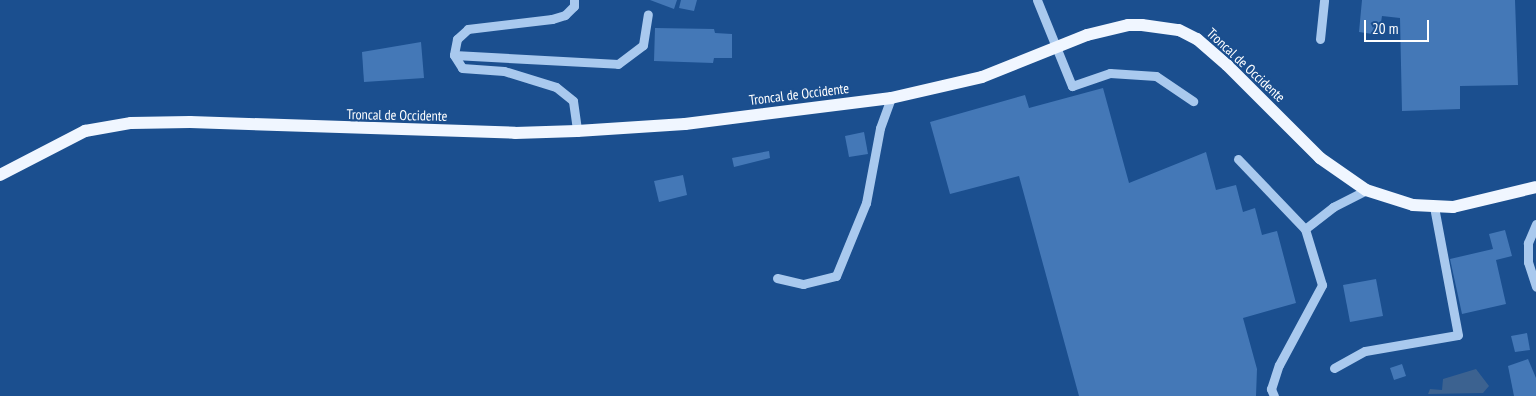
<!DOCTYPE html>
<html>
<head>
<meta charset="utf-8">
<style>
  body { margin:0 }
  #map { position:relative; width:1536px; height:396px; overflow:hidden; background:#1b4f8f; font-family:"PT Sans Narrow",sans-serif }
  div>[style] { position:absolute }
  .water>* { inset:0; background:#3c6290 }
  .building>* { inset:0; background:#4478b7 }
  .minor>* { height:9px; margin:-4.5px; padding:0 4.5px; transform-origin:4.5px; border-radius:4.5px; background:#a9c9ee }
  .major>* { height:12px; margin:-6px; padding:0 6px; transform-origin:6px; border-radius:6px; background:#f0f6ff }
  span { translate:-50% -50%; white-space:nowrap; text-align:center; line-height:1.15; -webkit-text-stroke:4px #1b4f8f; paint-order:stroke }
  .street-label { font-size:14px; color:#fff }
  .scale { position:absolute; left:1364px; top:20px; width:65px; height:22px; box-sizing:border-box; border:2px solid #fff; border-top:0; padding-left:6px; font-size:15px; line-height:18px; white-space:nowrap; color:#fff; -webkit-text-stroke:4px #1b4f8f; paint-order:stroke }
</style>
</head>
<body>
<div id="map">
  <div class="water">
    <i style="clip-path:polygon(1476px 369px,1489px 386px,1483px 393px,1428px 394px,1430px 389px,1442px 390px,1443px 379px)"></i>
  </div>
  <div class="building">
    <i style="clip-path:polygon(650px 0,677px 0,674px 9px)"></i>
    <i style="clip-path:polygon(681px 0,697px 0,694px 11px,679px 8px)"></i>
    <i style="clip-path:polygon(1362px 0,1515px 0,1518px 85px,1460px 86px,1460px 109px,1402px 111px,1400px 18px,1382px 16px,1379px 35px,1359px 32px)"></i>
    <i style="clip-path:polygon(655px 28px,714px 29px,715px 33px,732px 34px,732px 58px,714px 58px,713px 63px,654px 61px)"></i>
    <i style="clip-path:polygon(421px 42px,424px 78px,364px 82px,362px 52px)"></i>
    <i style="clip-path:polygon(1103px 88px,1129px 183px,1206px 152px,1216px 190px,1236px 185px,1243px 212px,1255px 208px,1262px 235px,1277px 231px,1296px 303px,1243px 318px,1257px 369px,1256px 396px,1079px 396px,1019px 176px,950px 194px,930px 122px,1025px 95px,1029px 108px)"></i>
    <i style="clip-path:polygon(864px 132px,868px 154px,849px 157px,845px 136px)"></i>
    <i style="clip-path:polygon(769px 151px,770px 158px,734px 167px,732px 158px)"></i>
    <i style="clip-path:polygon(683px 175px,687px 195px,659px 202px,654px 181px)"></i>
    <i style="clip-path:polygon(1505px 230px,1512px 256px,1496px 260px,1506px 304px,1462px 314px,1450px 259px,1493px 249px,1489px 234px)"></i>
    <i style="clip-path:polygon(1376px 279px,1383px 316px,1350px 322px,1343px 285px)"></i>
    <i style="clip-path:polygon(1527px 333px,1530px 350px,1515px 352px,1511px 336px)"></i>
    <i style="clip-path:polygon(1528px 359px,1536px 378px,1536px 396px,1514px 396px,1508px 366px)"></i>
    <i style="clip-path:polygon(1402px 364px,1406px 376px,1394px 380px,1390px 368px)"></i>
  </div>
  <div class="minor">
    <i style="left:574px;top:0;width:6px;rotate:90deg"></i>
    <i style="left:574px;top:6px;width:13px;rotate:135deg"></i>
    <i style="left:565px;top:15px;width:14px;rotate:163deg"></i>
    <i style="left:552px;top:19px;width:85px;rotate:173.2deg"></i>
    <i style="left:468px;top:29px;width:15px;rotate:138deg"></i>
    <i style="left:457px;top:39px;width:16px;rotate:101deg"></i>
    <i style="left:454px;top:55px;width:15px;rotate:58deg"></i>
    <i style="left:462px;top:68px;width:42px;rotate:4.1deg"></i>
    <i style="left:504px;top:71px;width:54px;rotate:17.1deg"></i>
    <i style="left:556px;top:87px;width:22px;rotate:39deg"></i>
    <i style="left:573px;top:101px;width:30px;rotate:82deg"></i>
    <i style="left:1037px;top:0;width:93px;rotate:67.9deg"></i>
    <i style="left:1072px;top:86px;width:40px;rotate:-18.9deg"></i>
    <i style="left:1110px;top:73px;width:46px;rotate:3.7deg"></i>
    <i style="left:1156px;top:76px;width:45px;rotate:34deg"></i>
    <i style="left:1320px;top:39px;width:39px;rotate:-84deg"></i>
    <i style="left:454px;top:55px;width:164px;rotate:3.1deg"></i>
    <i style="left:618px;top:64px;width:31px;rotate:-37deg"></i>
    <i style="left:643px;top:45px;width:31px;rotate:-81deg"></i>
    <i style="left:1238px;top:159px;width:97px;rotate:46.3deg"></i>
    <i style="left:1536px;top:224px;width:21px;rotate:113deg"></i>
    <i style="left:1528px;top:243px;width:19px;rotate:90deg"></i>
    <i style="left:1528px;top:262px;width:26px;rotate:72deg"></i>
    <i style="left:777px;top:278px;width:27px;rotate:13deg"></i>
    <i style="left:803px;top:284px;width:34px;rotate:-14deg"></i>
    <i style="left:836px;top:276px;width:79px;rotate:-67.7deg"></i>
    <i style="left:866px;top:203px;width:76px;rotate:-79.4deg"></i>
    <i style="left:880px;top:128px;width:32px;rotate:-70deg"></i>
    <i style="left:1334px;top:368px;width:35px;rotate:-29deg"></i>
    <i style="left:1365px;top:351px;width:94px;rotate:-9.8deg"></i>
    <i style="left:1458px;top:335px;width:130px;rotate:-100.6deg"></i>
    <i style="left:1274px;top:396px;width:8px;rotate:-113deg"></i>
    <i style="left:1271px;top:389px;width:25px;rotate:-72deg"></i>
    <i style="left:1279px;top:365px;width:91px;rotate:-61.7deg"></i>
    <i style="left:1322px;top:285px;width:59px;rotate:-106.9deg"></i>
    <i style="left:1305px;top:229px;width:36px;rotate:-38deg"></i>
    <i style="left:1333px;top:207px;width:37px;rotate:-27deg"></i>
  </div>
  <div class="major">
    <i style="left:0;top:175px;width:96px;rotate:-27.4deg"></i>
    <i style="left:85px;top:131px;width:47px;rotate:-9.9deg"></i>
    <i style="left:131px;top:123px;width:59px;rotate:-1deg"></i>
    <i style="left:190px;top:122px;width:325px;rotate:1.9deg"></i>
    <i style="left:515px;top:133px;width:62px;rotate:-1.8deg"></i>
    <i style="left:577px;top:131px;width:108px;rotate:-3.7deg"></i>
    <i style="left:685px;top:124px;width:208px;rotate:-7.2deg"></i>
    <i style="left:891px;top:98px;width:93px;rotate:-13deg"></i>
    <i style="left:982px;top:77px;width:113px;rotate:-21.8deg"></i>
    <i style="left:1087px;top:35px;width:42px;rotate:-13.7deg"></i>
    <i style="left:1128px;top:25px;width:14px"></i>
    <i style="left:1142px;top:25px;width:37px;rotate:8deg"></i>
    <i style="left:1179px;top:30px;width:20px;rotate:27deg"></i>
    <i style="left:1197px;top:39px;width:40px;rotate:41deg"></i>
    <i style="left:1227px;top:65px;width:132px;rotate:45deg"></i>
    <i style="left:1320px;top:158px;width:56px;rotate:34.8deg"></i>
    <i style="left:1366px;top:190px;width:49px;rotate:17.7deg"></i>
    <i style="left:1413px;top:205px;width:40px;rotate:2.9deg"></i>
    <i style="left:1453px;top:207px;width:85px;rotate:-13.5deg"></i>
  </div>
  <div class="street-label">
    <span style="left:1246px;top:65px;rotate:43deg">Troncal de Occidente</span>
    <span style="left:799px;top:94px;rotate:-7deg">Troncal de Occidente</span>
    <span style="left:397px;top:115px;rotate:1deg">Troncal de Occidente</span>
  </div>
  <div class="scale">20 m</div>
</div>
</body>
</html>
